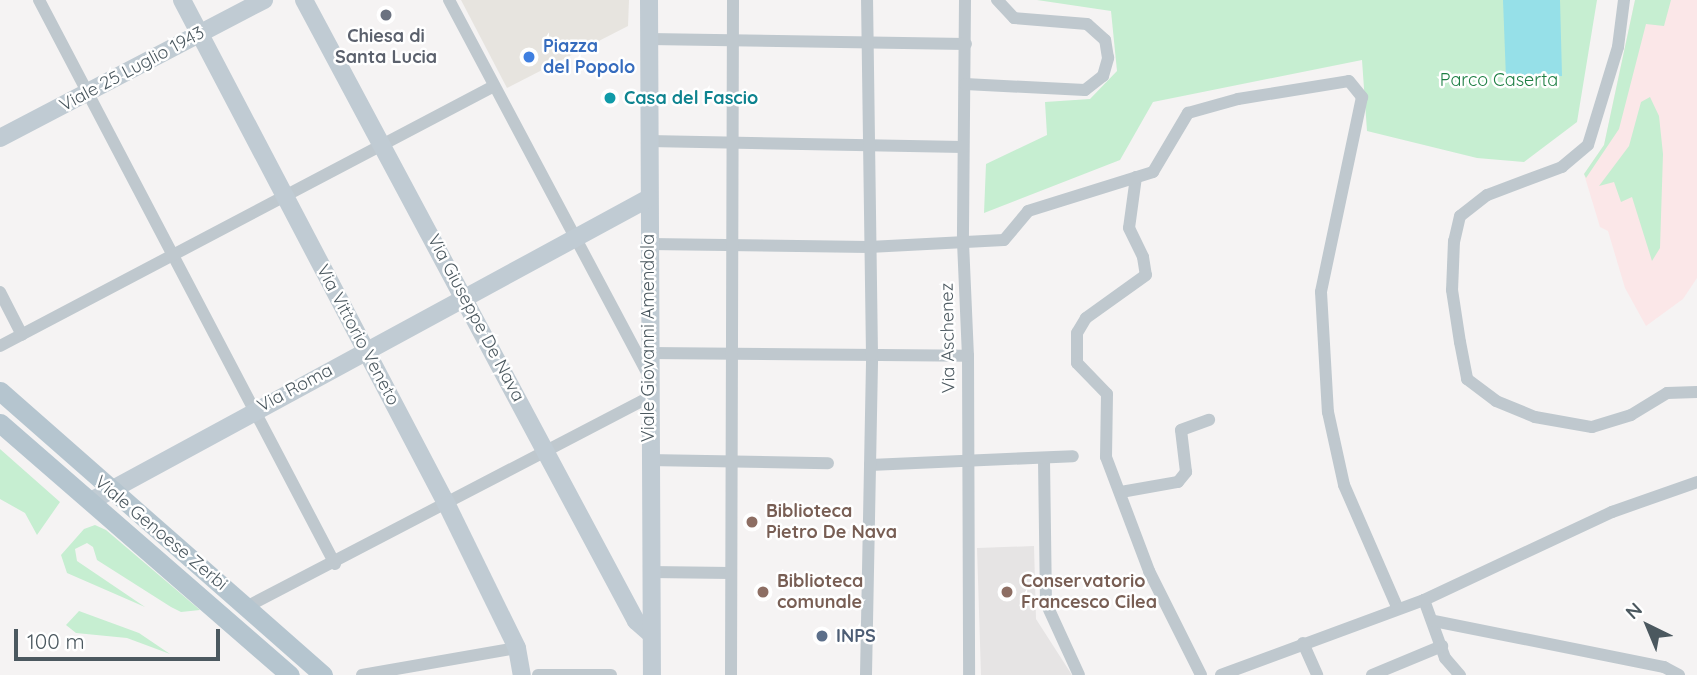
<!DOCTYPE html>
<html>
<head>
<meta charset="utf-8">
<style>
  body { margin:0 }
  #map { position:relative; width:1697px; height:675px; overflow:hidden; background:#f5f3f3; font-family:Quicksand,sans-serif }
  div>[style] { position:absolute }
  .commercial>* { inset:0; background:#e7e4df }
  .education>* { inset:0; background:#e6e4e4 }
  .medical>* { inset:0; background:#fbe7e8 }
  .green>* { inset:0; background:#c6eed1 }
  .water>* { inset:0; background:#96e0e8 }
  .street>* { height:12px; margin:-6px; padding:0 6px; transform-origin:6px; border-radius:6px; background:#bfc8ce }
  .secondary>* { height:18px; margin:-9px; padding:0 9px; transform-origin:9px; border-radius:9px; background:#c0cbd3 }
  .primary>* { height:19px; margin:-9.5px; padding:0 9.5px; transform-origin:9.5px; border-radius:9.5px; background:#b5c5cf }
  .dots>* { width:19px; height:19px; translate:-50% -50%; box-sizing:border-box; border:4px solid #fff; border-radius:50% }
  span { translate:-50% -50%; white-space:nowrap; text-align:center; line-height:1.15; -webkit-text-stroke:5px #fff; paint-order:stroke }
  .worship-label { font-size:18px; color:#5b616d; font-weight:700 }
  .shop-label { font-size:18px; color:#366cbe; font-weight:700 }
  .left { translate:0 -50%; text-align:left }
  .street-label { font-size:18px; color:#4b585f }
  .park-label { font-size:18px; color:#1e7f44 }
  .culture-label { font-size:18px; color:#0d838f; font-weight:700 }
  .education-label { font-size:18px; color:#785e54; font-weight:700 }
  .service-label { font-size:18px; color:#4e5e75; font-weight:700 }
  .north { position:absolute; left:1613px; top:591px; width:70px; height:70px; -webkit-text-stroke:5px #fff; paint-order:stroke; rotate:317deg; font-size:19px; font-weight:700; line-height:28px; text-align:center; color:#4b585f }
  .north::after { content:''; display:block; margin:auto; width:24px; height:32px; background:#4b585f; clip-path:polygon(50% 0,100% 100%,50% 72%,0 100%) }
  .scale { position:absolute; left:14px; top:629px; width:206px; height:32px; box-sizing:border-box; border:4px solid #4b585f; border-top:0; padding-left:9px; font-size:21px; line-height:24px; white-space:nowrap; color:#4b585f; -webkit-text-stroke:5px #fff; paint-order:stroke }
</style>
</head>
<body>
<div id="map">
  <div class="commercial">
    <i style="clip-path:polygon(461px 0,629px 0,628px 26px,507px 88px)"></i>
  </div>
  <div class="education">
    <i style="clip-path:polygon(1034px 546px,1036px 619px,1072px 675px,981px 675px,977px 548px)"></i>
  </div>
  <div class="medical">
    <i style="clip-path:polygon(1635px 0,1697px 0,1697px 278px,1683px 299px,1646px 326px,1625px 288px,1608px 231px,1600px 227px,1584px 174px,1604px 145px)"></i>
  </div>
  <div class="green">
    <i style="clip-path:polygon(1037px 0,1597px 0,1577px 122px,1524px 162px,1477px 158px,1367px 131px,1362px 60px,1153px 102px,1120px 160px,984px 213px,986px 164px,1047px 135px,1045px 102px,1090px 99px,1117px 71px,1111px 11px)"></i>
    <i style="clip-path:polygon(1635px 0,1671px 0,1664px 26px,1646px 24px,1619px 129px,1586px 178px,1584px 174px,1604px 145px)"></i>
    <i style="clip-path:polygon(1650px 97px,1659px 116px,1663px 154px,1660px 248px,1652px 261px,1632px 197px,1621px 202px,1614px 182px,1599px 186px,1629px 146px,1641px 102px)"></i>
    <i style="clip-path:polygon(0 449px,60px 502px,37px 535px,25px 513px,0 499px)"></i>
    <i style="clip-path:polygon(95px 525px,106px 530px,200px 610px,181px 612px,171px 607px,97px 560px,93px 547px,87px 543px,75px 549px,77px 561px,145px 607px,67px 573px,61px 555px,84px 529px)"></i>
    <i style="clip-path:polygon(79px 611px,139px 633px,170px 654px,127px 638px,76px 633px,66px 625px)"></i>
  </div>
  <div class="water">
    <i style="clip-path:polygon(1503px 0,1560px 0,1562px 76px,1506px 78px)"></i>
  </div>
  <div class="street">
    <i style="left:39px;top:0;width:637px;rotate:62.31deg"></i>
    <i style="left:449px;top:0;width:424px;rotate:62deg"></i>
    <i style="left:965px;top:0;width:242px;rotate:90.5deg"></i>
    <i style="left:963px;top:242px;width:114px;rotate:87.5deg"></i>
    <i style="left:968px;top:356px;width:319px;rotate:89.8deg"></i>
    <i style="left:1624px;top:0;width:47px;rotate:97.3deg"></i>
    <i style="left:1618px;top:47px;width:102px;rotate:107deg"></i>
    <i style="left:1588px;top:145px;width:34px;rotate:140deg"></i>
    <i style="left:1562px;top:167px;width:80px;rotate:159.5deg"></i>
    <i style="left:1487px;top:195px;width:34px;rotate:142deg"></i>
    <i style="left:1460px;top:216px;width:26px;rotate:103deg"></i>
    <i style="left:1454px;top:241px;width:49px;rotate:92.3deg"></i>
    <i style="left:1452px;top:290px;width:53px;rotate:81.3deg"></i>
    <i style="left:1460px;top:342px;width:38px;rotate:79deg"></i>
    <i style="left:1467px;top:379px;width:36px;rotate:37deg"></i>
    <i style="left:1496px;top:401px;width:42px;rotate:22.3deg"></i>
    <i style="left:1535px;top:417px;width:58px;rotate:10deg"></i>
    <i style="left:1592px;top:427px;width:41px;rotate:-17.1deg"></i>
    <i style="left:1631px;top:415px;width:42px;rotate:-31.4deg"></i>
    <i style="left:1667px;top:393px;width:30px;rotate:-2deg"></i>
    <i style="left:649px;top:39px;width:317px;rotate:0.9deg"></i>
    <i style="left:965px;top:84px;width:120px;rotate:2.9deg"></i>
    <i style="left:1085px;top:90px;width:23px;rotate:-38deg"></i>
    <i style="left:1103px;top:76px;width:19px;rotate:-74deg"></i>
    <i style="left:1108px;top:58px;width:18px;rotate:-99deg"></i>
    <i style="left:1105px;top:40px;width:24px;rotate:-138deg"></i>
    <i style="left:1087px;top:24px;width:73px;rotate:-175.3deg"></i>
    <i style="left:1014px;top:18px;width:25px;rotate:-133deg"></i>
    <i style="left:649px;top:141px;width:314px;rotate:1.1deg"></i>
    <i style="left:1136px;top:177px;width:51px;rotate:97.8deg"></i>
    <i style="left:1129px;top:228px;width:32px;rotate:64deg"></i>
    <i style="left:1143px;top:257px;width:18px;rotate:81deg"></i>
    <i style="left:1146px;top:275px;width:74px;rotate:144.4deg"></i>
    <i style="left:1086px;top:318px;width:17px;rotate:121deg"></i>
    <i style="left:1077px;top:333px;width:30px;rotate:90deg"></i>
    <i style="left:1077px;top:363px;width:43px;rotate:45.9deg"></i>
    <i style="left:1107px;top:394px;width:63px;rotate:90.9deg"></i>
    <i style="left:1106px;top:457px;width:122px;rotate:69.3deg"></i>
    <i style="left:1149px;top:571px;width:116px;rotate:63.4deg"></i>
    <i style="left:649px;top:244px;width:220px;rotate:0.8deg"></i>
    <i style="left:869px;top:247px;width:135px;rotate:-3deg"></i>
    <i style="left:1004px;top:240px;width:38px;rotate:-50deg"></i>
    <i style="left:1028px;top:211px;width:131px;rotate:-17.3deg"></i>
    <i style="left:1153px;top:172px;width:69px;rotate:-59.3deg"></i>
    <i style="left:1188px;top:113px;width:52px;rotate:-15.6deg"></i>
    <i style="left:1238px;top:99px;width:112px;rotate:-9.2deg"></i>
    <i style="left:1349px;top:81px;width:21px;rotate:51deg"></i>
    <i style="left:1362px;top:97px;width:199px;rotate:101.9deg"></i>
    <i style="left:1321px;top:292px;width:120px;rotate:86.7deg"></i>
    <i style="left:1328px;top:412px;width:75px;rotate:77.6deg"></i>
    <i style="left:1344px;top:485px;width:133px;rotate:66.5deg"></i>
    <i style="left:0;top:292px;width:48px;rotate:62.9deg"></i>
    <i style="left:0;top:346px;width:558px;rotate:-27.76deg"></i>
    <i style="left:649px;top:353px;width:319px;rotate:0.5deg"></i>
    <i style="left:648px;top:460px;width:180px;rotate:1deg"></i>
    <i style="left:1044px;top:460px;width:143px;rotate:89.2deg"></i>
    <i style="left:1046px;top:603px;width:79px;rotate:65.4deg"></i>
    <i style="left:870px;top:465px;width:203px;rotate:-2.5deg"></i>
    <i style="left:1121px;top:492px;width:58px;rotate:-10deg"></i>
    <i style="left:1178px;top:482px;width:13px;rotate:-51deg"></i>
    <i style="left:1186px;top:472px;width:42px;rotate:-96.8deg"></i>
    <i style="left:1181px;top:430px;width:30px;rotate:-20deg"></i>
    <i style="left:650px;top:572px;width:81px;rotate:0.7deg"></i>
    <i style="left:1424px;top:600px;width:62px;rotate:70.1deg"></i>
    <i style="left:1445px;top:658px;width:23px;rotate:49deg"></i>
    <i style="left:248px;top:606px;width:451px;rotate:-27.5deg"></i>
    <i style="left:1434px;top:621px;width:235px;rotate:11.3deg"></i>
    <i style="left:1664px;top:667px;width:17px;rotate:28deg"></i>
    <i style="left:1303px;top:643px;width:35px;rotate:66deg"></i>
    <i style="left:362px;top:675px;width:157px;rotate:-9.9deg"></i>
    <i style="left:538px;top:675px;width:73px"></i>
    <i style="left:731px;top:675px;width:675px;rotate:-89.83deg"></i>
    <i style="left:866px;top:675px;width:320px;rotate:-88.9deg"></i>
    <i style="left:872px;top:355px;width:355px;rotate:-90.8deg"></i>
    <i style="left:1221px;top:675px;width:216px;rotate:-20.3deg"></i>
    <i style="left:1424px;top:600px;width:208px;rotate:-25.1deg"></i>
    <i style="left:1612px;top:512px;width:90px;rotate:-19.4deg"></i>
    <i style="left:1372px;top:675px;width:76px;rotate:-22.5deg"></i>
  </div>
  <div class="secondary">
    <i style="left:182px;top:0;width:570px;rotate:62.31deg"></i>
    <i style="left:447px;top:505px;width:159px;rotate:63.9deg"></i>
    <i style="left:517px;top:648px;width:27px;rotate:80deg"></i>
    <i style="left:304px;top:0;width:704px;rotate:61.87deg"></i>
    <i style="left:636px;top:621px;width:20px;rotate:41deg"></i>
    <i style="left:649px;top:0;width:675px;rotate:89.75deg"></i>
    <i style="left:0;top:138px;width:298px;rotate:-27.6deg"></i>
    <i style="left:91px;top:501px;width:635px;rotate:-28.5deg"></i>
  </div>
  <div class="primary">
    <i style="left:0;top:391px;width:430px;rotate:41.3deg"></i>
    <i style="left:0;top:423px;width:384px;rotate:41deg"></i>
  </div>
  <div class="dots">
    <i style="left:386px;top:15px;background:#6b7280"></i>
    <i style="left:529px;top:57px;background:#3f7fe0"></i>
    <i style="left:610px;top:98px;background:#0f9aa8"></i>
    <i style="left:752px;top:522px;background:#8d6e63"></i>
    <i style="left:763px;top:592px;background:#8d6e63"></i>
    <i style="left:1007px;top:592px;background:#8d6e63"></i>
    <i style="left:822px;top:636px;background:#5c6f8a"></i>
  </div>
  <div class="worship-label">
    <span style="left:386px;top:47px">Chiesa di<br>Santa Lucia</span>
  </div>
  <div class="shop-label">
    <span class="left" style="left:543px;top:57px">Piazza<br>del Popolo</span>
  </div>
  <div class="street-label">
    <span style="left:132px;top:69px;rotate:-28deg">Viale 25 Luglio 1943</span>
    <span style="left:476px;top:318px;rotate:62deg">Via Giuseppe De Nava</span>
    <span style="left:358px;top:335px;rotate:62deg">Via Vittorio Veneto</span>
    <span style="left:648px;top:338px;rotate:-90deg">Viale Giovanni Amendola</span>
    <span style="left:948px;top:338px;rotate:-91deg">Via Aschenez</span>
    <span style="left:295px;top:388px;rotate:-28deg">Via Roma</span>
    <span style="left:161px;top:533px;rotate:40deg">Viale Genoese Zerbi</span>
  </div>
  <div class="park-label">
    <span style="left:1499px;top:80px">Parco Caserta</span>
  </div>
  <div class="culture-label">
    <span class="left" style="left:624px;top:98px">Casa del Fascio</span>
  </div>
  <div class="education-label">
    <span class="left" style="left:766px;top:522px">Biblioteca<br>Pietro De Nava</span>
    <span class="left" style="left:777px;top:592px">Biblioteca<br>comunale</span>
    <span class="left" style="left:1021px;top:592px">Conservatorio<br>Francesco Cilea</span>
  </div>
  <div class="service-label">
    <span class="left" style="left:836px;top:636px">INPS</span>
  </div>
  <div class="north">N</div>
  <div class="scale">100 m</div>
</div>
</body>
</html>
